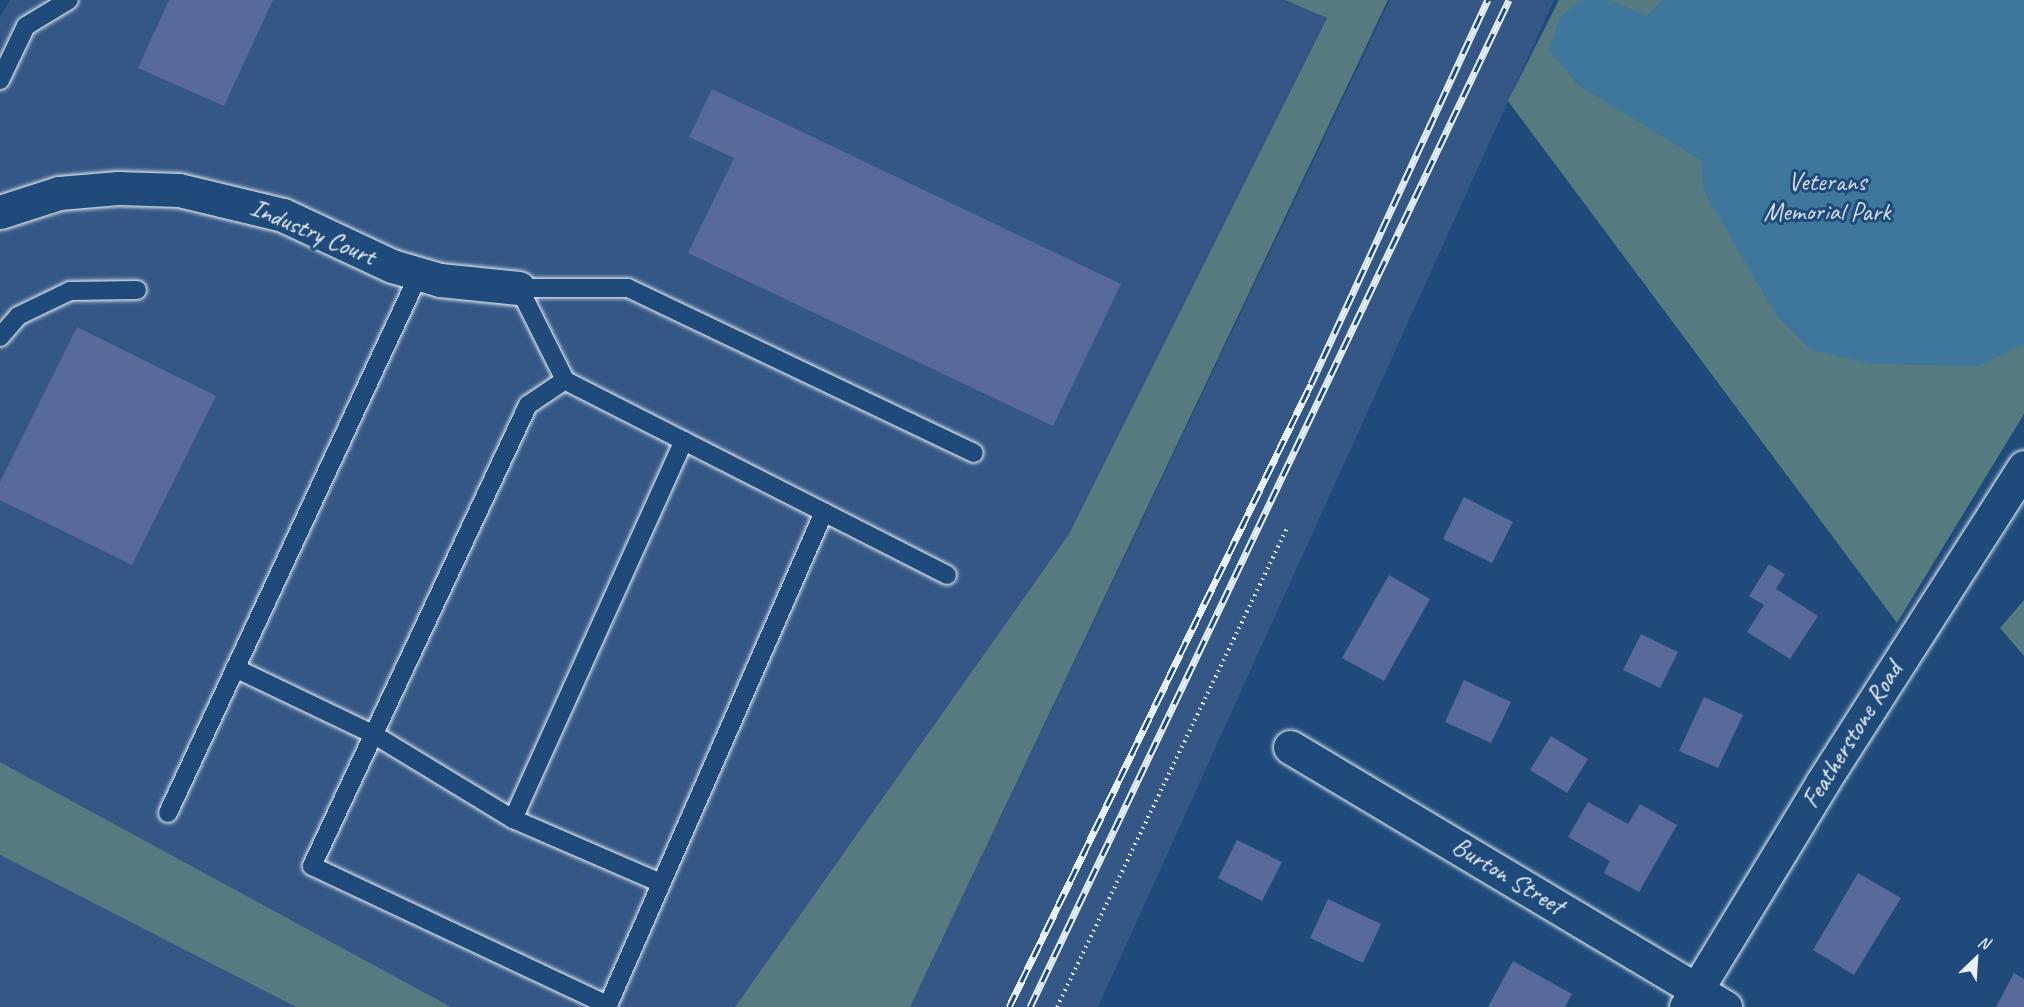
<!DOCTYPE html>
<html>
<head>
<meta charset="utf-8">
<style>
  body { margin:0 }
  #map { position:relative; width:2024px; height:1007px; overflow:hidden; background:#1f4a7a; font-family:Caveat,sans-serif }
  div>[style] { position:absolute }
  .built>* { inset:0; background:#345785 }
  .green>* { inset:0; background:#557b81 }
  .water>* { inset:0; background:#3f769b }
  .building>* { inset:0; background:#586a99 }
  .path>* { height:4px; margin-top:-2px; transform-origin:0; background:repeating-linear-gradient(90deg,#e8f1f8 0 1.5px,transparent 0 6px) }
  .roads { filter:drop-shadow(0 0 2px #e8f1f8) drop-shadow(0 0 2px #e8f1f8) }
  .service>* { height:18px; margin:-9px; padding:0 9px; transform-origin:9px; border-radius:9px; background:#1f4a7a }
  .minor>* { height:33px; margin:-16.5px; padding:0 16.5px; transform-origin:16.5px; border-radius:16.5px; background:#1f4a7a }
  .rail>* { height:7px; margin-top:-3.5px; transform-origin:0; background:repeating-linear-gradient(90deg,#1f4a7a 0 14px,#e8f1f8 0 28px); box-sizing:border-box; border-block:2px solid #e8f1f8 }
  span { translate:-50% -50%; white-space:nowrap; text-align:center; line-height:1.15; -webkit-text-stroke:6px #1f4a7a; paint-order:stroke }
  .park-label { font-size:26px; color:#d2dfe6 }
  .street-label { font-size:26px; color:#e8f1f8 }
  .north { position:absolute; left:1946px; top:929px; width:60px; height:60px; -webkit-text-stroke:4px #1f4a7a; paint-order:stroke; rotate:25deg; font-size:16px; font-weight:700; line-height:24px; text-align:center; color:#e8f1f8 }
  .north::after { content:''; display:block; margin:auto; width:21px; height:27px; background:#e8f1f8; clip-path:polygon(50% 0,100% 100%,50% 72%,0 100%) }
</style>
</head>
<body>
<div id="map">
  <div class="built">
    <i style="clip-path:polygon(10px 0,1285px 0,1327px 17px,1069px 534px,735px 1007px,451px 1007px,0 762px,0 17px)"></i>
    <i style="clip-path:polygon(1390px 0,1554px 0,1098px 1007px,910px 1007px)"></i>
    <i style="clip-path:polygon(0 855px,296px 1007px,0 1007px)"></i>
  </div>
  <div class="green">
    <i style="clip-path:polygon(1285px 0,1388px 0,910px 1007px,735px 1007px,1069px 534px,1327px 18px)"></i>
    <i style="clip-path:polygon(1559px 0,2024px 0,2024px 414px,1897px 623px,1508px 101px)"></i>
    <i style="clip-path:polygon(2024px 600px,2024px 656px,2000px 628px)"></i>
    <i style="clip-path:polygon(0 762px,451px 1007px,296px 1007px,0 855px)"></i>
  </div>
  <div class="water">
    <i style="clip-path:polygon(1581px 0,1609px 0,1647px 16px,1663px 0,2024px 0,2024px 344px,1979px 366px,1873px 364px,1811px 350px,1777px 316px,1739px 252px,1704px 191px,1701px 160px,1578px 85px,1549px 51px,1560px 17px)"></i>
  </div>
  <div class="building">
    <i style="clip-path:polygon(169px 0,273px 0,224px 106px,138px 68px)"></i>
    <i style="clip-path:polygon(712px 89px,1121px 284px,1053px 426px,688px 253px,734px 158px,689px 137px)"></i>
    <i style="clip-path:polygon(77px 327px,216px 396px,132px 565px,0 500px,0 482px)"></i>
    <i style="clip-path:polygon(1464px 497px,1513px 522px,1492px 563px,1443px 539px)"></i>
    <i style="clip-path:polygon(1769px 564px,1785px 574px,1776px 589px,1818px 616px,1790px 659px,1747px 632px,1764px 605px,1749px 596px)"></i>
    <i style="clip-path:polygon(1389px 575px,1430px 599px,1384px 681px,1342px 658px)"></i>
    <i style="clip-path:polygon(1641px 634px,1678px 652px,1660px 688px,1623px 670px)"></i>
    <i style="clip-path:polygon(1464px 680px,1511px 702px,1491px 743px,1445px 722px)"></i>
    <i style="clip-path:polygon(1704px 697px,1743px 715px,1718px 768px,1679px 751px)"></i>
    <i style="clip-path:polygon(1551px 736px,1588px 759px,1567px 793px,1530px 770px)"></i>
    <i style="clip-path:polygon(1588px 802px,1628px 824px,1640px 804px,1677px 825px,1639px 892px,1604px 873px,1610px 861px,1568px 837px)"></i>
    <i style="clip-path:polygon(1237px 840px,1282px 862px,1262px 901px,1218px 878px)"></i>
    <i style="clip-path:polygon(1858px 873px,1901px 898px,1854px 975px,1813px 950px)"></i>
    <i style="clip-path:polygon(1328px 899px,1381px 924px,1363px 963px,1310px 938px)"></i>
    <i style="clip-path:polygon(1513px 961px,1572px 994px,1565px 1007px,1488px 1007px)"></i>
    <i style="clip-path:polygon(2014px 973px,2024px 979px,2024px 1007px,1996px 1007px)"></i>
  </div>
  <div class="path">
    <i style="left:1057px;top:1007px;width:531px;rotate:-64.35deg"></i>
  </div>
  <div class="roads">
    <div class="service">
      <i style="left:0;top:80px;width:60px;rotate:-64.3deg"></i>
      <i style="left:26px;top:26px;width:50px;rotate:-31.2deg"></i>
      <i style="left:0;top:337px;width:28px;rotate:-49deg"></i>
      <i style="left:18px;top:316px;width:58px;rotate:-25.7deg"></i>
      <i style="left:70px;top:291px;width:67px;rotate:-0.9deg"></i>
      <i style="left:565px;top:380px;width:45px;rotate:146deg"></i>
      <i style="left:528px;top:405px;width:509px;rotate:115.11deg"></i>
      <i style="left:312px;top:866px;width:327px;rotate:25.2deg"></i>
      <i style="left:608px;top:1005px;width:538px;rotate:-66.34deg"></i>
      <i style="left:947px;top:575px;width:429px;rotate:-153deg"></i>
      <i style="left:565px;top:380px;width:103px;rotate:-116.6deg"></i>
      <i style="left:519px;top:288px;width:109px"></i>
      <i style="left:628px;top:288px;width:383px;rotate:25.5deg"></i>
      <i style="left:235px;top:668px;width:153px;rotate:25.6deg"></i>
      <i style="left:373px;top:734px;width:164px;rotate:31.3deg"></i>
      <i style="left:513px;top:819px;width:161px;rotate:23.4deg"></i>
      <i style="left:168px;top:813px;width:595px;rotate:-65.03deg"></i>
      <i style="left:513px;top:819px;width:415px;rotate:-65.7deg"></i>
    </div>
    <div class="minor">
      <i style="left:0;top:212px;width:62px;rotate:-17.9deg"></i>
      <i style="left:59px;top:193px;width:59px;rotate:-4.8deg"></i>
      <i style="left:118px;top:188px;width:61px;rotate:1.9deg"></i>
      <i style="left:179px;top:190px;width:107px;rotate:13.5deg"></i>
      <i style="left:283px;top:215px;width:120px;rotate:25.1deg"></i>
      <i style="left:392px;top:266px;width:50px;rotate:16.3deg"></i>
      <i style="left:440px;top:280px;width:79px;rotate:5.8deg"></i>
      <i style="left:1290px;top:747px;width:507px;rotate:30.87deg"></i>
      <i style="left:1686px;top:1007px;width:262px;rotate:-58.7deg"></i>
      <i style="left:1822px;top:783px;width:375px;rotate:-57.4deg"></i>
    </div>
  </div>
  <div class="rail">
    <i style="left:1009px;top:1007px;width:692px;rotate:-64.14deg"></i>
    <i style="left:1311px;top:384px;width:423px;rotate:-65.3deg"></i>
    <i style="left:1030px;top:1007px;width:1115px;rotate:-64.56deg"></i>
  </div>
  <div class="park-label">
    <span style="left:1827px;top:197px">Veterans<br>Memorial Park</span>
  </div>
  <div class="street-label">
    <span style="left:313px;top:232px;rotate:23deg">Industry Court</span>
    <span style="left:1852px;top:735px;rotate:-58deg">Featherstone Road</span>
    <span style="left:1508px;top:876px;rotate:31deg">Burton Street</span>
  </div>
  <div class="north">N</div>
</div>
</body>
</html>
